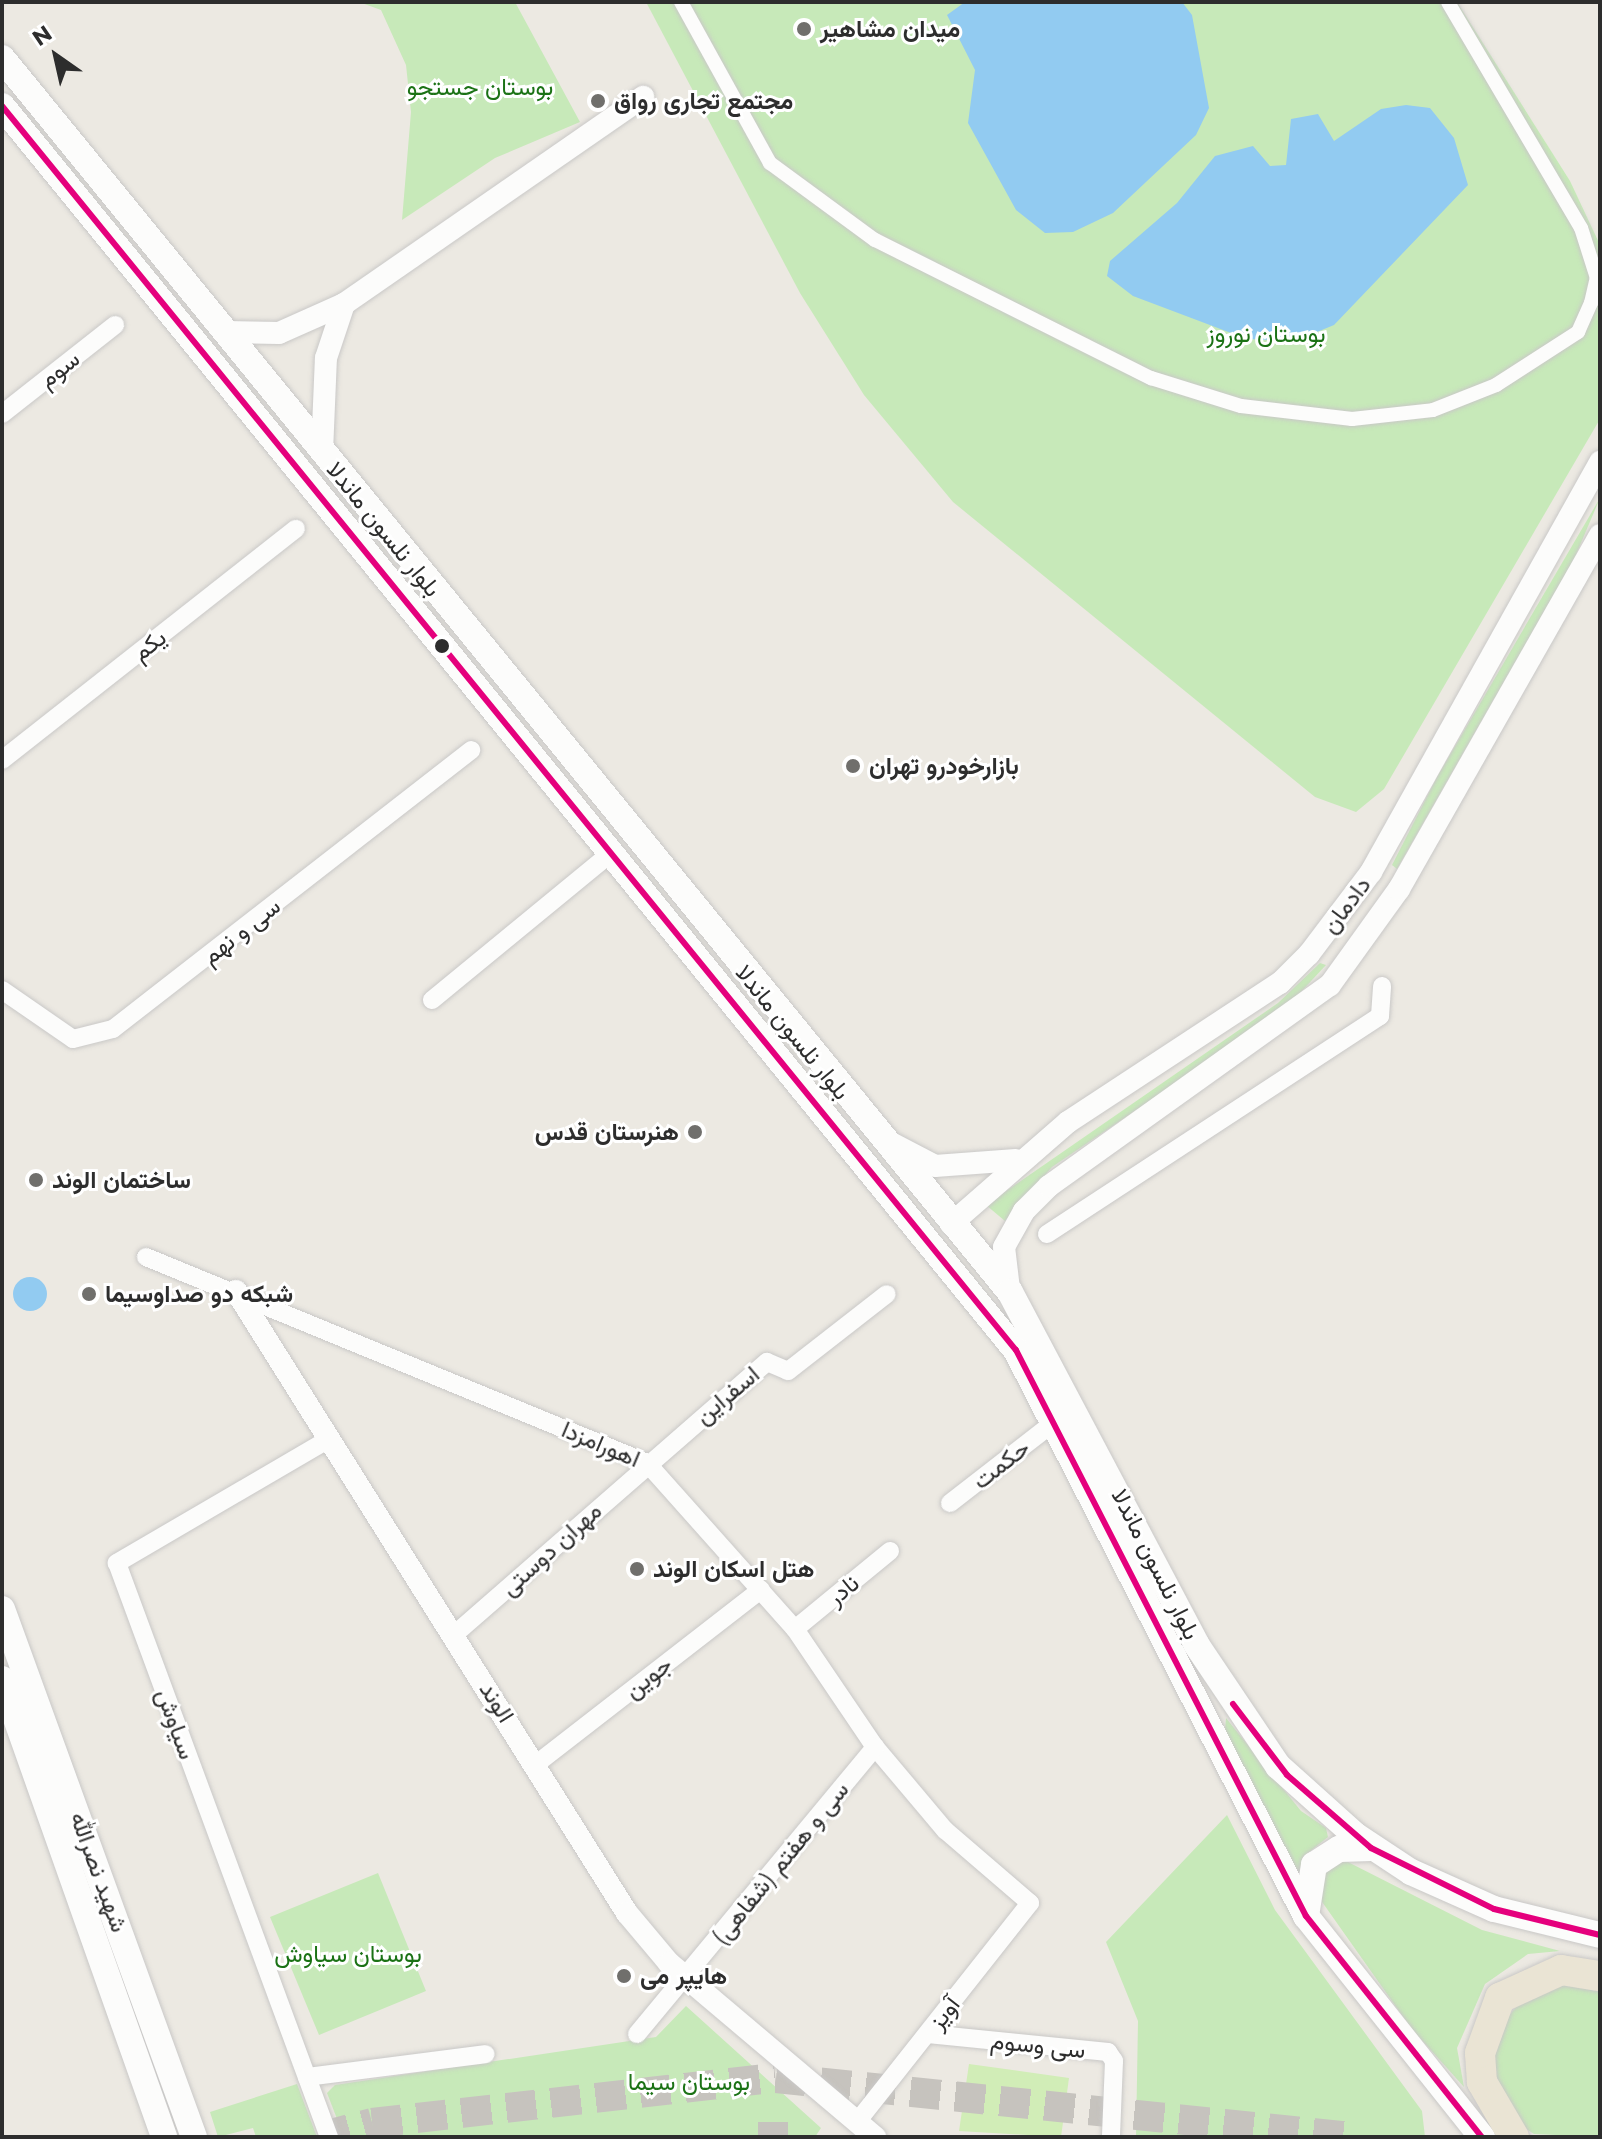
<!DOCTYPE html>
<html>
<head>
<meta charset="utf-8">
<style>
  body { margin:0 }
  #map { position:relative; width:1602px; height:2139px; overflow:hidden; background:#ece9e2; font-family:Montserrat,Vazirmatn,sans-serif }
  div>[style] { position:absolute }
  .green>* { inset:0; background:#c7e9b9 }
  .pitch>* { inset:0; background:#d1edb7 }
  .water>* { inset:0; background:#92cbf1 }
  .round { border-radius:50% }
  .trunk-tunnel>* { height:30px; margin-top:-15px; transform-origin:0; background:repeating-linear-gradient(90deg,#c6c3be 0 30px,transparent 0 45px) }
  .roads { filter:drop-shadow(0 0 2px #c9c8c7) drop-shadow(0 0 2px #c9c8c7) }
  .pedestrian>* { height:14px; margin:-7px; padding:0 7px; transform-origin:7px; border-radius:7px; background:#fcfcfb }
  .minor>* { height:18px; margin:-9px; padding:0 9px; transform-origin:9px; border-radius:9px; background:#fcfcfb }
  .tertiary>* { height:22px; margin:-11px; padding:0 11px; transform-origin:11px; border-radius:11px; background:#fcfcfb }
  .secondary>* { height:26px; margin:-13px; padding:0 13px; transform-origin:13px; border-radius:13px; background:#fcfcfb }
  .trunk>* { height:30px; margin:-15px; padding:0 15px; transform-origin:15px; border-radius:15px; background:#eae4d4 }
  .bus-1>* { height:6px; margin:-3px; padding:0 3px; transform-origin:3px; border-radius:3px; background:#e5007d }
  .dots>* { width:22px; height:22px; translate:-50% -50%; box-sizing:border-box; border:4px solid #fff; border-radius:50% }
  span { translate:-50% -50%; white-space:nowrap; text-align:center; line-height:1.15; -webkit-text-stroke:6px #fff; paint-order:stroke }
  .poi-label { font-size:24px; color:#2d2d2d; font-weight:700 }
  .left { translate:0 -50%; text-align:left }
  .right { translate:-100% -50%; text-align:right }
  .park-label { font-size:24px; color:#1b7215 }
  .street-label { font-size:24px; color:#2d2d2d }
  .frame { position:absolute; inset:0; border:4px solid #2d2d2d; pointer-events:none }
  .north { position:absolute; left:16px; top:16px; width:80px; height:80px; -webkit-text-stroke:6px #fff; paint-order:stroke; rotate:326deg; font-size:22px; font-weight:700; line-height:32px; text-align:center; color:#2d2d2d }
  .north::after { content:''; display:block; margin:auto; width:28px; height:36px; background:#2d2d2d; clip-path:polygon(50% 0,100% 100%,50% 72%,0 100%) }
</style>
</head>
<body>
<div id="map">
  <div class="green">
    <i style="clip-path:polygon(359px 2px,515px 2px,580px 122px,495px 158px,402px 220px,411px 112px,406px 65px,381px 10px)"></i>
    <i style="clip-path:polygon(646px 2px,1457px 2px,1570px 181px,1600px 245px,1600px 419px,1384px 789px,1356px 812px,1315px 797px,953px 502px,864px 395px,800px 293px)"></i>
    <i style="clip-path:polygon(1600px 498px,1575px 557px,1397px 869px,1392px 865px,1437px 777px)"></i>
    <i style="clip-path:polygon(1320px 963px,1326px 965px,1285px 1009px,1052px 1167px,1005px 1221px,986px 1205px,1278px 1003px)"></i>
    <i style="clip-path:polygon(1226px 1718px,1301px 1811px,1326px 1828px,1328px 1837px,1304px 1856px,1299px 1879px,1225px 1730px)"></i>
    <i style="clip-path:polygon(1227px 1815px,1275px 1910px,1422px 2111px,1425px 2137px,1136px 2137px,1138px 2021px,1106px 1942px)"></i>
    <i style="clip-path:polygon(1342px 1859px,1482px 1930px,1560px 1951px,1528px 1954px,1485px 1984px,1457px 2048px,1464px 2087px,1411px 2028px,1320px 1899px,1325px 1865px)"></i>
    <i style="clip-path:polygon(378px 1873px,426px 1991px,319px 2035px,270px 1917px)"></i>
    <i style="clip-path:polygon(1566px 1984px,1600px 1992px,1600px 2137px,1534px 2134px,1520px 2125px,1499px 2098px,1489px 2059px,1503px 2022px,1520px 2003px)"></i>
    <i style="clip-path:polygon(686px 2006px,821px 2128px,815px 2137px,344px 2137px,327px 2093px,335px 2085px,656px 2037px)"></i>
    <i style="clip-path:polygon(297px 2084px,317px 2137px,256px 2137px,253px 2128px,218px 2137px,210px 2112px)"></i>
  </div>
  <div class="pitch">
    <i style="clip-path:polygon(969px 2064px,1069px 2078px,1061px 2137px,959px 2131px)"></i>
  </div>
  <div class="water">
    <i style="clip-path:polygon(965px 2px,1182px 2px,1192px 15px,1209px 108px,1196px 135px,1113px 213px,1073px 232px,1045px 233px,1016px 210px,968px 123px,975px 70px,947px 15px)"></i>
    <i style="clip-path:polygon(1406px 105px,1430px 108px,1454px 138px,1468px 185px,1334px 325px,1295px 341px,1247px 339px,1133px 296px,1107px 276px,1110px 261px,1177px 203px,1215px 156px,1253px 146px,1270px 166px,1286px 165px,1291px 119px,1318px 114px,1334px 141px,1381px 109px)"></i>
    <i class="round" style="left:13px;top:1277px;width:34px;height:34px"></i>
  </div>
  <div class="trunk-tunnel">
    <i style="left:320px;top:2137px;width:54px;rotate:-15.1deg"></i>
    <i style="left:372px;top:2123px;width:406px;rotate:-6.4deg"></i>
    <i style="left:776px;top:2078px;width:578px;rotate:5.86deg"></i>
    <i style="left:758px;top:2137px;width:45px"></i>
  </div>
  <div class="roads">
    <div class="pedestrian">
      <i style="left:681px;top:2px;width:184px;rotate:61.1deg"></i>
      <i style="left:770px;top:163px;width:130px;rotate:36.3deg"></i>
      <i style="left:875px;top:240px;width:309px;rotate:26.6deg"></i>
      <i style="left:1151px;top:378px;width:94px;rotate:17.3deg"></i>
      <i style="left:1241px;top:406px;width:112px;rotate:6.7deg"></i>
      <i style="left:1352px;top:419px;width:81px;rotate:-6.3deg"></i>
      <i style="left:1433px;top:410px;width:68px;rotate:-21.6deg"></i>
      <i style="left:1496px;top:385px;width:98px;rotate:-32.9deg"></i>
      <i style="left:1578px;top:332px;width:32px;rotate:-66deg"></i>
      <i style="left:1591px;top:303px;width:26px;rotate:-77deg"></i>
      <i style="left:1597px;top:278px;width:52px;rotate:-107.7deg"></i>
      <i style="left:1581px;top:228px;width:262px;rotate:-120.5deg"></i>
    </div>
    <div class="minor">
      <i style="left:2px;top:414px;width:144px;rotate:-38.2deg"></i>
      <i style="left:2px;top:760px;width:374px;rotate:-38.2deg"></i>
      <i style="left:2px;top:990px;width:86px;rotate:34.6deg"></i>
      <i style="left:73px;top:1039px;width:41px;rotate:-14deg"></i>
      <i style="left:113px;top:1029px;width:454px;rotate:-37.9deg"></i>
      <i style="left:432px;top:1000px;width:230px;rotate:-39.4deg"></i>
      <i style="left:1047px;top:1234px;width:398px;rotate:-33.2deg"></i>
      <i style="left:1380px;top:1016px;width:30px;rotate:-86deg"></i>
      <i style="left:146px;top:1257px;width:542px;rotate:22.35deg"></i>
      <i style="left:647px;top:1463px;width:222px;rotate:48.3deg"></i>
      <i style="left:795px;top:1629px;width:143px;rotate:55.9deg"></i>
      <i style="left:875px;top:1747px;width:109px;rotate:49.9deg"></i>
      <i style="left:945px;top:1830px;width:112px;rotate:40.7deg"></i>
      <i style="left:1030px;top:1903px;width:279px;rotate:128.3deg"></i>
      <i style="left:329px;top:1439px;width:246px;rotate:149.7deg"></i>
      <i style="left:117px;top:1563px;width:612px;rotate:69.73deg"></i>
      <i style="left:950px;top:1503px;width:129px;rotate:-37.8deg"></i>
      <i style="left:795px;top:1629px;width:123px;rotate:-39.4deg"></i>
      <i style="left:455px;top:1634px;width:414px;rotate:-41.1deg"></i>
      <i style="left:767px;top:1362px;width:23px;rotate:23deg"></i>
      <i style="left:788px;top:1371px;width:125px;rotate:-37.9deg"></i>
      <i style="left:535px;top:1765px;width:286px;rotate:-37.8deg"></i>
      <i style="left:637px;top:2034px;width:373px;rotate:-50.3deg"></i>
      <i style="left:928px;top:2034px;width:181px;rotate:5.7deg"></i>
      <i style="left:1108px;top:2052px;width:11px;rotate:56deg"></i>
      <i style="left:1114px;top:2061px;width:76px;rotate:92.3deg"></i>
      <i style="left:307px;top:2077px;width:180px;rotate:-7.3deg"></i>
    </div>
    <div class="tertiary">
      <i style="left:225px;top:332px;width:54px;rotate:1.1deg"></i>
      <i style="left:279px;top:333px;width:71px;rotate:-24deg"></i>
      <i style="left:344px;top:304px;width:364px;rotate:-34.7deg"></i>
      <i style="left:322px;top:452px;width:94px;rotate:-87.6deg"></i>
      <i style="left:326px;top:358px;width:57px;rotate:-71.6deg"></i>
      <i style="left:893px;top:1144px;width:47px;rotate:27.6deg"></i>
      <i style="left:935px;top:1166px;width:81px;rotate:-4.2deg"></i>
      <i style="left:951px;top:1224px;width:155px;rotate:-41.1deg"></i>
      <i style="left:1068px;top:1122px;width:254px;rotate:-33.3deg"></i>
      <i style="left:1280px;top:983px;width:41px;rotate:-45deg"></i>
      <i style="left:1309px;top:954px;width:103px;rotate:-52.9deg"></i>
      <i style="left:1371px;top:872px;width:470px;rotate:-60.8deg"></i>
      <i style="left:1009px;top:1289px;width:42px;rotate:-96.8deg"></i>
      <i style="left:1004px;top:1247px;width:41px;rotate:-60.9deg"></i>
      <i style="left:1024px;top:1211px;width:35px;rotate:-45deg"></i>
      <i style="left:1049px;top:1186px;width:345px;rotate:-35.6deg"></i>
      <i style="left:1330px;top:985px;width:118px;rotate:-54.3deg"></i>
      <i style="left:1399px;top:889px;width:407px;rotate:-60.4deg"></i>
      <i style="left:236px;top:1291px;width:735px;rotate:57.85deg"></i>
      <i style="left:627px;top:1913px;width:65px;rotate:50deg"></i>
      <i style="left:669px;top:1963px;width:270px;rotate:40.2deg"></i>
    </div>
    <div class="secondary">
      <i style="left:2px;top:58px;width:1593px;rotate:50.76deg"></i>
      <i style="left:1010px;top:1292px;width:398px;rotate:62.1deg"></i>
      <i style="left:1196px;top:1644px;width:147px;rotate:56.1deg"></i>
      <i style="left:1278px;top:1766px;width:103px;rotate:41.9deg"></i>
      <i style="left:1355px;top:1835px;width:67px;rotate:33.5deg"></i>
      <i style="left:1411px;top:1872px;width:91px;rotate:24deg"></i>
      <i style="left:1494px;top:1909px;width:109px;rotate:13.8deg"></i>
      <i style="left:2px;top:106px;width:1605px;rotate:50.82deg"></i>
      <i style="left:1016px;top:1350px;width:636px;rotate:62.87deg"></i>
      <i style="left:1306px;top:1916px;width:283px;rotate:51.5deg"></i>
      <i style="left:2px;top:1609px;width:562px;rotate:70.02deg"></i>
      <i style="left:2px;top:1679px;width:486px;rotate:70.5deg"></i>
      <i style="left:1306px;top:1916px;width:52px;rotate:-81.1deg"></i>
      <i style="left:1314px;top:1865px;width:30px;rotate:-33deg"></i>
      <i style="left:1339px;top:1849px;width:32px;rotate:-2deg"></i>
    </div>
    <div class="trunk">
      <i style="left:1514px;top:2137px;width:64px;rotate:-120.2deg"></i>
      <i style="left:1482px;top:2082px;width:29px;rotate:-94deg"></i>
      <i style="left:1480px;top:2053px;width:59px;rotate:-70deg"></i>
      <i style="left:1500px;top:1998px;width:67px;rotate:-24.7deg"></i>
      <i style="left:1561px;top:1970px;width:39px;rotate:9deg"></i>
    </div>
  </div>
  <div class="bus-1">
    <i style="left:2px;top:106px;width:1605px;rotate:50.82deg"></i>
    <i style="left:1016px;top:1350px;width:636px;rotate:62.87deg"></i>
    <i style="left:1306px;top:1916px;width:283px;rotate:51.5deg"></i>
    <i style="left:1233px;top:1704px;width:89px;rotate:52.7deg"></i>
    <i style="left:1287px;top:1775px;width:111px;rotate:41deg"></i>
    <i style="left:1371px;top:1848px;width:137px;rotate:26.4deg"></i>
    <i style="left:1494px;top:1909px;width:109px;rotate:13.8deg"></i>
  </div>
  <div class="dots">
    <i style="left:804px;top:29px;background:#706f6c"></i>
    <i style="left:598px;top:101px;background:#706f6c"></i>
    <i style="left:442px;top:646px;background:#2d2d2d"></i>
    <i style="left:853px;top:766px;background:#706f6c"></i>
    <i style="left:695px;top:1132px;background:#706f6c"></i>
    <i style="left:36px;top:1180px;background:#706f6c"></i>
    <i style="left:89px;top:1294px;background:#706f6c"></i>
    <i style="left:637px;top:1569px;background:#706f6c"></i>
    <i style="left:624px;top:1976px;background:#706f6c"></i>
  </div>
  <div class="poi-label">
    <span class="left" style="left:820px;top:29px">میدان مشاهیر</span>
    <span class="left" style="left:614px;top:101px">مجتمع تجاری رواق</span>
    <span class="left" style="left:869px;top:766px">بازارخودرو تهران</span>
    <span class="right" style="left:679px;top:1132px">هنرستان قدس</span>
    <span class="left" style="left:52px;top:1180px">ساختمان الوند</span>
    <span class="left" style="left:105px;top:1294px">شبکه دو صداوسیما</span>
    <span class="left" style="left:653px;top:1569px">هتل اسکان الوند</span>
    <span class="left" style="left:640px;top:1976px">هایپر می</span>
  </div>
  <div class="park-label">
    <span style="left:480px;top:87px">بوستان جستجو</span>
    <span style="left:1266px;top:334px">بوستان نوروز</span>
    <span style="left:348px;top:1954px">بوستان سیاوش</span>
    <span style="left:689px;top:2082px">بوستان سیما</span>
  </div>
  <div class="street-label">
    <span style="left:59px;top:369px;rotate:-38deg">سوم</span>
    <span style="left:384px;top:529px;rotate:51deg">بلوار نلسون ماندلا</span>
    <span style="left:149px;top:645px;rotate:-38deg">یکم</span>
    <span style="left:1346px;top:905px;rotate:-53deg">دادمان</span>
    <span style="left:241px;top:931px;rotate:-38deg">سی و نهم</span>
    <span style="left:793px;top:1032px;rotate:51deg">بلوار نلسون ماندلا</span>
    <span style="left:727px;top:1395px;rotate:-40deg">اسفراین</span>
    <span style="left:601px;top:1444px;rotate:23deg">اهورامزدا</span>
    <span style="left:1001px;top:1464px;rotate:-38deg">حکمت</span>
    <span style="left:551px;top:1549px;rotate:-42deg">مهران دوستی</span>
    <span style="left:1156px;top:1564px;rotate:63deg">بلوار نلسون ماندلا</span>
    <span style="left:843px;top:1590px;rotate:-39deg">نادر</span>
    <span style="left:648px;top:1677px;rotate:-38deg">جوین</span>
    <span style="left:497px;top:1702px;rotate:58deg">الوند</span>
    <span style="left:176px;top:1724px;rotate:70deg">سیاوش</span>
    <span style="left:780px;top:1863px;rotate:-51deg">سی و هفتم (شفاهی)</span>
    <span style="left:99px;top:1872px;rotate:70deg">شهید نصرالله</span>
    <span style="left:944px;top:2013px;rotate:-52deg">آویز</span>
    <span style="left:1038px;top:2045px;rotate:6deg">سی وسوم</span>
  </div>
  <div class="frame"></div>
  <div class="north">N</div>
</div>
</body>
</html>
